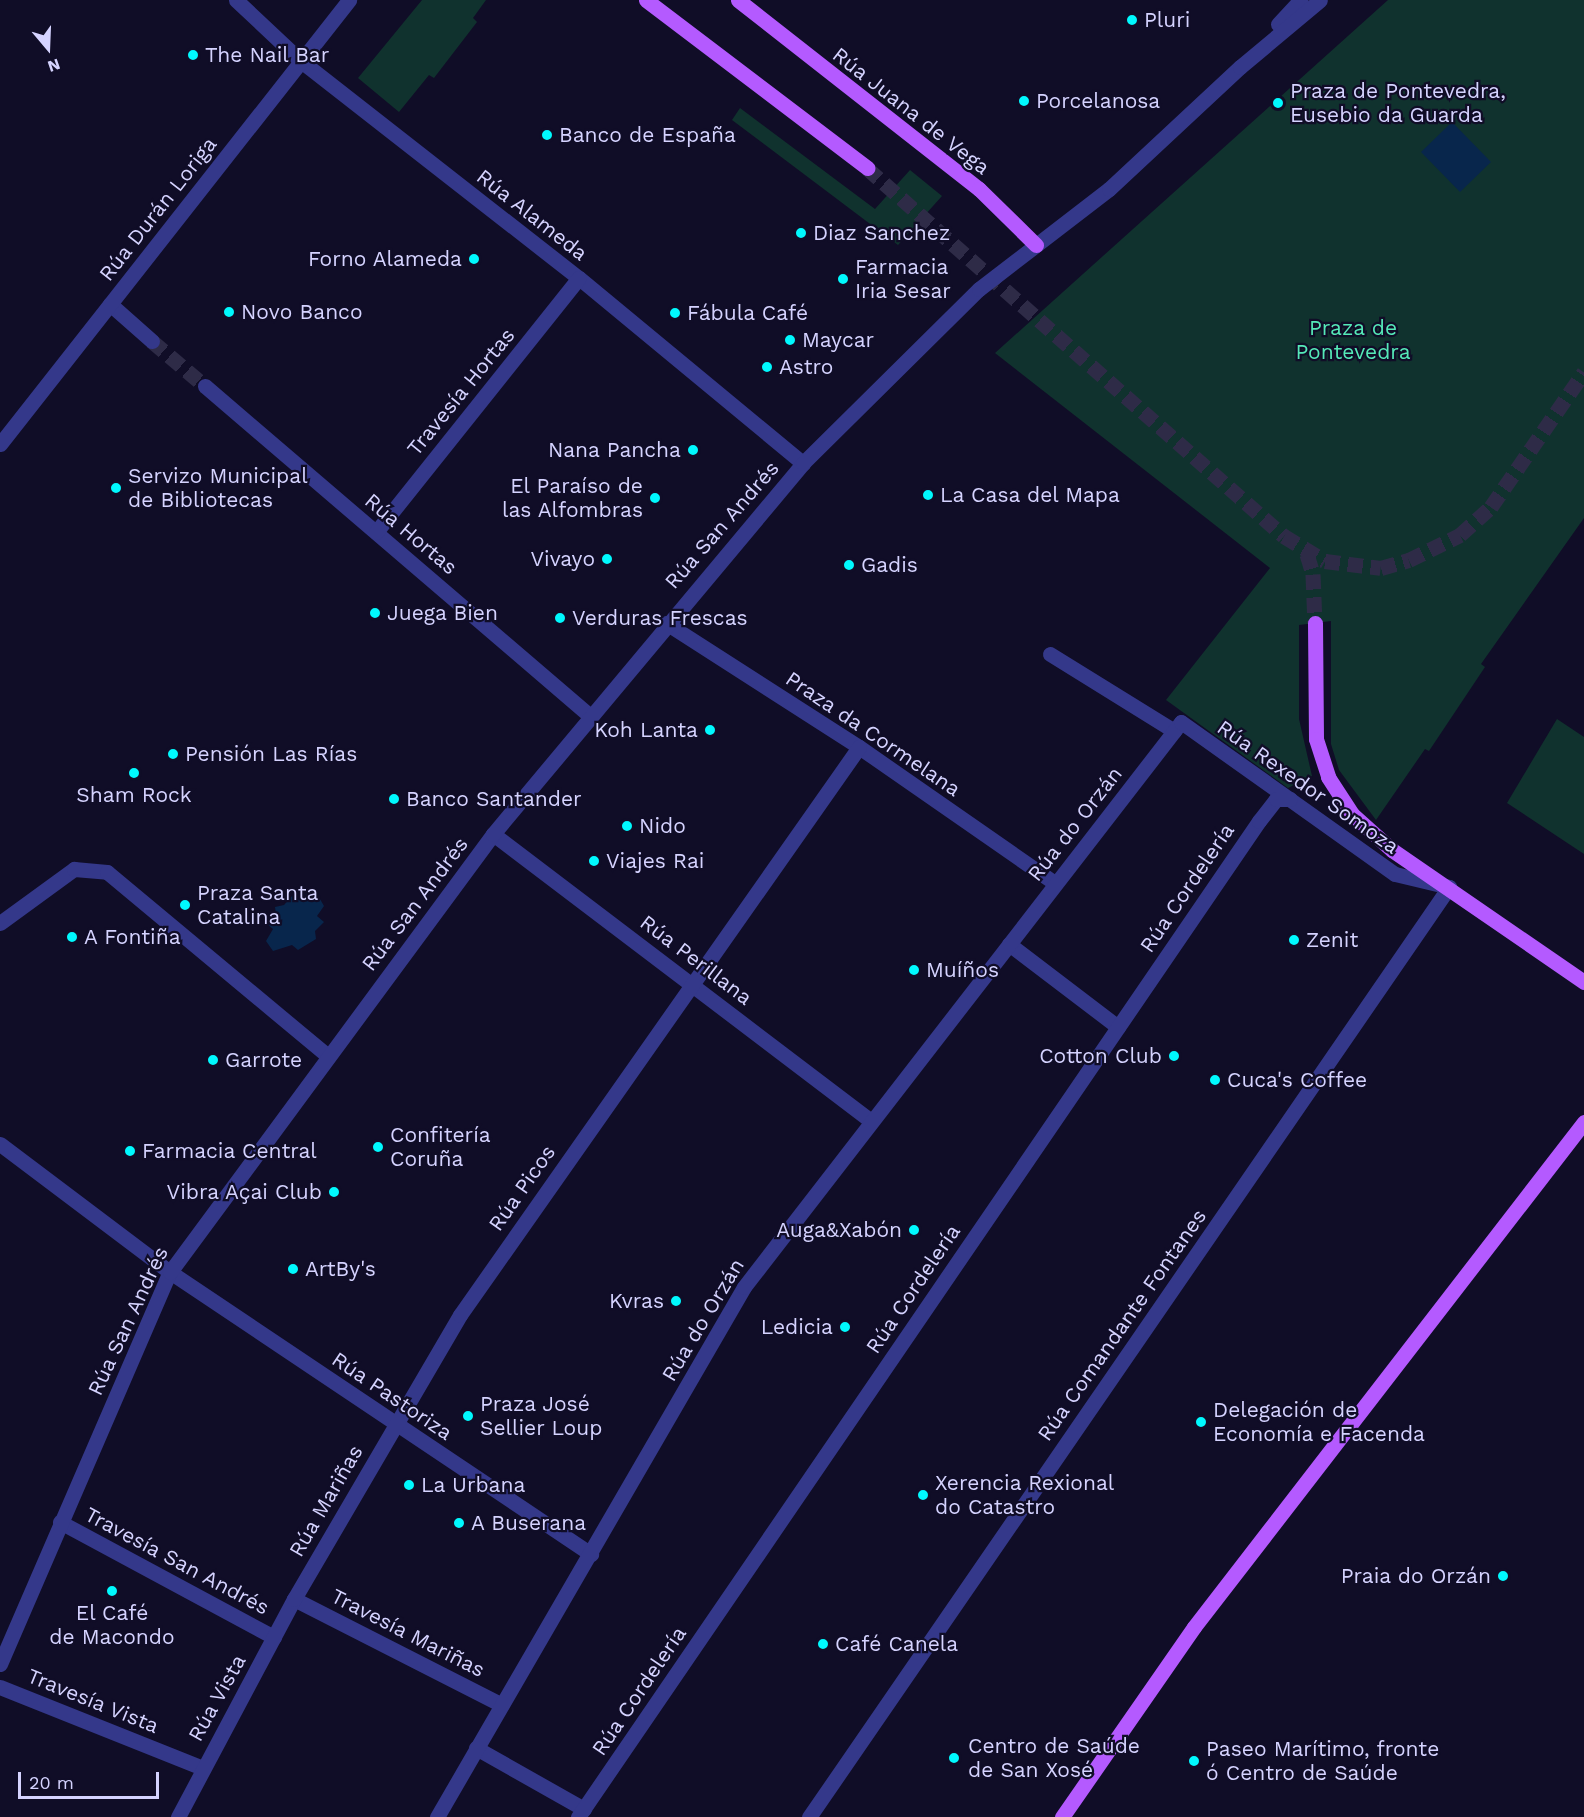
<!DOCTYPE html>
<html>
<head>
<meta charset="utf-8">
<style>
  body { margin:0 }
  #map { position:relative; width:1584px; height:1817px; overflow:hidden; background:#100d27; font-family:"Work Sans",sans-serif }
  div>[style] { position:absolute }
  .green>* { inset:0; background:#10322e }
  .water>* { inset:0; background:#08264c }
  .minor-tunnel>* { height:15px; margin-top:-7.5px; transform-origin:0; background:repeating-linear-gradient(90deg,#2e2b47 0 15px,transparent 0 23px) }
  .major-tunnel>* { height:15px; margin-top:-7.5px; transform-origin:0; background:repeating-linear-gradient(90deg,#2e2b47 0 15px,transparent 0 23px) }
  .minor>* { height:15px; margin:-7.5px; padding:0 7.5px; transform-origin:7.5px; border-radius:7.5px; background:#34388a }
  .major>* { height:15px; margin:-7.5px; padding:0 7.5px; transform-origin:7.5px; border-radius:7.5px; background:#b45aff }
  .dots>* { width:16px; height:16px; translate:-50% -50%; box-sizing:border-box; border:3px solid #100d27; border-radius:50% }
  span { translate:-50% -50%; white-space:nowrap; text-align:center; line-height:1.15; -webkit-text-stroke:4.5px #100d27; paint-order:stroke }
  .poi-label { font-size:21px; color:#d5d3ff }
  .left { translate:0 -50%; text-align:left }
  .right { translate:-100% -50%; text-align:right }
  .street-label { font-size:21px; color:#d5d3ff }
  .park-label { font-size:21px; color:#55e9b8 }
  .north { position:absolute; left:18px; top:18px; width:60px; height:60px; -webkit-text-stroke:4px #100d27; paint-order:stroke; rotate:161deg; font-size:16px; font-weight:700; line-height:24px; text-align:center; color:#d5d3ff }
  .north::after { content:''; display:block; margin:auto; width:21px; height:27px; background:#d5d3ff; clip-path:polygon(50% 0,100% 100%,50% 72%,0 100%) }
  .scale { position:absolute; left:18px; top:1772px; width:141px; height:27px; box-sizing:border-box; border:3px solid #d5d3ff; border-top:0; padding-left:8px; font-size:18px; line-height:21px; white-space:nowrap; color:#d5d3ff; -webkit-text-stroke:4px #100d27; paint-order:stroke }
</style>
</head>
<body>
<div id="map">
  <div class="green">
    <i style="clip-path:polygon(422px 0,486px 0,473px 18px,477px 22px,434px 78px,429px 75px,399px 112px,358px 78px)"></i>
    <i style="clip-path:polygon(1388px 0,1584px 0,1584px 518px,1481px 664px,1485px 667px,1429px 751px,1425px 749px,1376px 820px,1339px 770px,1331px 744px,1331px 621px,1299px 625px,1299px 719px,1312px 776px,1288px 788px,1166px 700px,1270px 568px,995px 353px)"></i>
    <i style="clip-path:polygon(740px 108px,875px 209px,910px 170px,942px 196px,898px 245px,732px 120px)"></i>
    <i style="clip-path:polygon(1557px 719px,1584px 737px,1584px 854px,1507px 803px)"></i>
  </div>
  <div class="water">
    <i style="clip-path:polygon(1452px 122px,1491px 162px,1460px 192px,1421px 152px)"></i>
    <i style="clip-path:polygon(309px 892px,317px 894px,324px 906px,317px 916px,324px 922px,315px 931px,316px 939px,298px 950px,292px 945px,273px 951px,266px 941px,273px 929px,267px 924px,276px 914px,275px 907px,284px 905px,293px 895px,298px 900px)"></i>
  </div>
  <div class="minor-tunnel">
    <i style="left:152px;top:341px;width:70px;rotate:40.3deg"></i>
  </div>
  <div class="major-tunnel">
    <i style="left:867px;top:168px;width:556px;rotate:41.43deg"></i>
    <i style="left:1284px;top:536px;width:48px;rotate:31.4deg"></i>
    <i style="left:1325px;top:561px;width:56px;rotate:7.1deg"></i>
    <i style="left:1381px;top:568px;width:29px;rotate:-16deg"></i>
    <i style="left:1409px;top:560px;width:57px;rotate:-26.1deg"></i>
    <i style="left:1460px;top:535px;width:42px;rotate:-42.1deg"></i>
    <i style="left:1491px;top:507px;width:164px;rotate:-55.4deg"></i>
    <i style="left:1307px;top:554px;width:21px;rotate:73deg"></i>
    <i style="left:1313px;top:574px;width:49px;rotate:87.7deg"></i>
  </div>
  <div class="minor">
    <i style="left:236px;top:0;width:89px;rotate:43.2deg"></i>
    <i style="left:301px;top:61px;width:353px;rotate:38deg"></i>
    <i style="left:579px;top:278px;width:291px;rotate:39.6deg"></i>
    <i style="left:1278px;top:24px;width:33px;rotate:-47deg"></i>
    <i style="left:110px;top:304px;width:56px;rotate:41.4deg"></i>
    <i style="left:205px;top:386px;width:506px;rotate:40.59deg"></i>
    <i style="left:0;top:444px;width:565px;rotate:-51.83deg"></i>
    <i style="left:376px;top:532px;width:325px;rotate:-51.4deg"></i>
    <i style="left:666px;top:623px;width:229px;rotate:32.7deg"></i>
    <i style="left:859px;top:747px;width:239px;rotate:34.8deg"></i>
    <i style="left:1050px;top:654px;width:146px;rotate:31.8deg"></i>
    <i style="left:493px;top:834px;width:475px;rotate:37.2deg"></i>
    <i style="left:0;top:923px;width:92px;rotate:-36.1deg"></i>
    <i style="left:74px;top:869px;width:33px;rotate:5deg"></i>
    <i style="left:107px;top:872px;width:288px;rotate:39.8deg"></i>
    <i style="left:1009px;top:944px;width:137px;rotate:37.3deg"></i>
    <i style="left:0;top:1144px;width:213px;rotate:37deg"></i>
    <i style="left:170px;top:1272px;width:507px;rotate:33.82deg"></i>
    <i style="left:60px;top:1522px;width:243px;rotate:28.3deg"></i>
    <i style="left:294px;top:1599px;width:233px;rotate:27deg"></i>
    <i style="left:0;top:1664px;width:427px;rotate:-66.6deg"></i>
    <i style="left:170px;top:1272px;width:544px;rotate:-53.59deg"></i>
    <i style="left:493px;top:834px;width:483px;rotate:-50.1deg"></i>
    <i style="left:803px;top:463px;width:247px;rotate:-44.7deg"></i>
    <i style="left:979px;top:289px;width:164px;rotate:-37.6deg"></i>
    <i style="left:1109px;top:189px;width:179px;rotate:-43deg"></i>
    <i style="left:1240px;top:67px;width:104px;rotate:-39.9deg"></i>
    <i style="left:0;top:1687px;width:219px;rotate:21.8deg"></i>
    <i style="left:476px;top:1748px;width:124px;rotate:29.5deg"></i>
    <i style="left:178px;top:1817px;width:247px;rotate:-62deg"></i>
    <i style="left:294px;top:1599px;width:329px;rotate:-59.7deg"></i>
    <i style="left:460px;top:1315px;width:694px;rotate:-54.91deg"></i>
    <i style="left:437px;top:1817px;width:612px;rotate:-59.92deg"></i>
    <i style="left:744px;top:1287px;width:714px;rotate:-52.28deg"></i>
    <i style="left:1181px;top:722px;width:262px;rotate:35.4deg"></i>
    <i style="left:1395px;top:874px;width:56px;rotate:13.5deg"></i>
    <i style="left:1449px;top:887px;width:1129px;rotate:124.53deg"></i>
    <i style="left:578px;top:1817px;width:1207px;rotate:-55.64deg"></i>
    <i style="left:1259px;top:821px;width:28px;rotate:-52deg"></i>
    <i style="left:1276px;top:799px;width:14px"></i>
  </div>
  <div class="major">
    <i style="left:646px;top:0;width:278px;rotate:37.2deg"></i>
    <i style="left:738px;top:0;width:306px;rotate:38.1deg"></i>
    <i style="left:979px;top:189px;width:80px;rotate:44.5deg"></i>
    <i style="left:1315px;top:623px;width:116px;rotate:89.5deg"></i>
    <i style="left:1316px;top:739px;width:40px;rotate:72deg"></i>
    <i style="left:1328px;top:777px;width:44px;rotate:57deg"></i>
    <i style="left:1352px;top:814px;width:54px;rotate:42deg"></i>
    <i style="left:1392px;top:850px;width:233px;rotate:34.5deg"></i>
    <i style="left:1062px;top:1817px;width:231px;rotate:-55.2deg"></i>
    <i style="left:1194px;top:1627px;width:638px;rotate:-52.32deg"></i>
  </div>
  <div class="dots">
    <i style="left:1132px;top:20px;background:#00f9fe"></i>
    <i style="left:193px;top:55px;background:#00f9fe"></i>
    <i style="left:1024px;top:101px;background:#00f9fe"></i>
    <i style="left:1278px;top:103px;background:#00f9fe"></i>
    <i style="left:547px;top:135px;background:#00f9fe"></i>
    <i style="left:801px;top:233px;background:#00f9fe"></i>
    <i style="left:474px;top:259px;background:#00f9fe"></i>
    <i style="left:843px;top:279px;background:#00f9fe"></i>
    <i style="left:229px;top:312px;background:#00f9fe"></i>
    <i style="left:675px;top:313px;background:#00f9fe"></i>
    <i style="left:790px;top:340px;background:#00f9fe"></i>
    <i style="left:767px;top:367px;background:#00f9fe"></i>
    <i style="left:693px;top:450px;background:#00f9fe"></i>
    <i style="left:116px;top:488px;background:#00f9fe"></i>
    <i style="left:928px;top:495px;background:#00f9fe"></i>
    <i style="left:655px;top:498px;background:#00f9fe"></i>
    <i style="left:607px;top:559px;background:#00f9fe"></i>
    <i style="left:849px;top:565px;background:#00f9fe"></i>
    <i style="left:375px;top:613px;background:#00f9fe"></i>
    <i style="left:560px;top:618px;background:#00f9fe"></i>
    <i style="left:710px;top:730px;background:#00f9fe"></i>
    <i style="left:173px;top:754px;background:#00f9fe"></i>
    <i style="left:134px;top:773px;background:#00f9fe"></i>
    <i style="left:394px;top:799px;background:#00f9fe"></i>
    <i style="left:627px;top:826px;background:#00f9fe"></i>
    <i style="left:594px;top:861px;background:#00f9fe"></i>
    <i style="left:185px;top:905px;background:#00f9fe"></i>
    <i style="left:72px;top:937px;background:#00f9fe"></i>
    <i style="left:1294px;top:940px;background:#00f9fe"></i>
    <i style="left:914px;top:970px;background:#00f9fe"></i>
    <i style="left:1174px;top:1056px;background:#00f9fe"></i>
    <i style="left:213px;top:1060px;background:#00f9fe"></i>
    <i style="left:1215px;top:1080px;background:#00f9fe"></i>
    <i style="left:378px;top:1147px;background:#00f9fe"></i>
    <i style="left:130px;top:1151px;background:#00f9fe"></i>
    <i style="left:334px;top:1192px;background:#00f9fe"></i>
    <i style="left:914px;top:1230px;background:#00f9fe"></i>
    <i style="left:293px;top:1269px;background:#00f9fe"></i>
    <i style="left:676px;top:1301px;background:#00f9fe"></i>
    <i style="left:845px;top:1327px;background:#00f9fe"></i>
    <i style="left:468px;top:1416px;background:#00f9fe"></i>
    <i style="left:1201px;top:1422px;background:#00f9fe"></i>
    <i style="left:409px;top:1485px;background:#00f9fe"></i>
    <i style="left:923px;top:1495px;background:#00f9fe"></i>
    <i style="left:459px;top:1523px;background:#00f9fe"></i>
    <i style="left:1503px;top:1576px;background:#00f9fe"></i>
    <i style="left:112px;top:1591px;background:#00f9fe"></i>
    <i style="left:823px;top:1644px;background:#00f9fe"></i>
    <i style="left:954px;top:1758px;background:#00f9fe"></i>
    <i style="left:1194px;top:1761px;background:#00f9fe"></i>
  </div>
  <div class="poi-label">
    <span class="left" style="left:1144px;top:20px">Pluri</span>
    <span class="left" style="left:205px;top:55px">The Nail Bar</span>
    <span class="left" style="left:1290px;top:103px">Praza de Pontevedra,<br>Eusebio da Guarda</span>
    <span class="left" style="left:1036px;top:101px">Porcelanosa</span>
    <span class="left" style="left:559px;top:135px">Banco de España</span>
    <span class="left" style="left:813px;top:233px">Diaz Sanchez</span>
    <span class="right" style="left:462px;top:259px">Forno Alameda</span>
    <span class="left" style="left:855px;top:279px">Farmacia<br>Iria Sesar</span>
    <span class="left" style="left:241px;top:312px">Novo Banco</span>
    <span class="left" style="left:687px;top:313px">Fábula Café</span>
    <span class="left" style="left:802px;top:340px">Maycar</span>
    <span class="left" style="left:779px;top:367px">Astro</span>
    <span class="right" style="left:681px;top:450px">Nana Pancha</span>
    <span class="left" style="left:128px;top:488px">Servizo Municipal<br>de Bibliotecas</span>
    <span class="right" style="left:643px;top:498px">El Paraíso de<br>las Alfombras</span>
    <span class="left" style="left:940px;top:495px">La Casa del Mapa</span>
    <span class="right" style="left:595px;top:559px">Vivayo</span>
    <span class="left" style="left:861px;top:565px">Gadis</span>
    <span class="left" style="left:387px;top:613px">Juega Bien</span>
    <span class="left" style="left:572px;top:618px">Verduras Frescas</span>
    <span class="right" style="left:698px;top:730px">Koh Lanta</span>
    <span class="left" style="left:185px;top:754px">Pensión Las Rías</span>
    <span style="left:134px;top:795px">Sham Rock</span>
    <span class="left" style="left:406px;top:799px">Banco Santander</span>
    <span class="left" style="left:639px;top:826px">Nido</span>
    <span class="left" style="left:606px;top:861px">Viajes Rai</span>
    <span class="left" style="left:197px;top:905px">Praza Santa<br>Catalina</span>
    <span class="left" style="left:84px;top:937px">A Fontiña</span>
    <span class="left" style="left:1306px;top:940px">Zenit</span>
    <span class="left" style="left:926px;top:970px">Muíños</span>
    <span class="right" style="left:1162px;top:1056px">Cotton Club</span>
    <span class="left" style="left:225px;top:1060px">Garrote</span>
    <span class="left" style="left:1227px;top:1080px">Cuca's Coffee</span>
    <span class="left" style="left:390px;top:1147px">Confitería<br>Coruña</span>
    <span class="left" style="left:142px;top:1151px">Farmacia Central</span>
    <span class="right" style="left:322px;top:1192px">Vibra Açai Club</span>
    <span class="right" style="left:902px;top:1230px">Auga&amp;Xabón</span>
    <span class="left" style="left:305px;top:1269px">ArtBy's</span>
    <span class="right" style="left:664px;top:1301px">Kvras</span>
    <span class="right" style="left:833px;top:1327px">Ledicia</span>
    <span class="left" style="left:480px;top:1416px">Praza José<br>Sellier Loup</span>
    <span class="left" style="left:1213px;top:1422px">Delegación de<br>Economía e Facenda</span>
    <span class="left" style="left:935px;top:1495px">Xerencia Rexional<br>do Catastro</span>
    <span class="left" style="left:421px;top:1485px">La Urbana</span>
    <span class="left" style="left:471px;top:1523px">A Buserana</span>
    <span class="right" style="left:1491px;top:1576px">Praia do Orzán</span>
    <span style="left:112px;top:1625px">El Café<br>de Macondo</span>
    <span class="left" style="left:835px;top:1644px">Café Canela</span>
    <span class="left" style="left:968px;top:1758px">Centro de Saúde<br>de San Xosé</span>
    <span class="left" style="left:1206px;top:1761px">Paseo Marítimo, fronte<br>ó Centro de Saúde</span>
  </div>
  <div class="street-label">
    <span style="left:911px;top:111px;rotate:38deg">Rúa Juana de Vega</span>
    <span style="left:158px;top:209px;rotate:-52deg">Rúa Durán Loriga</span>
    <span style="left:532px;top:215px;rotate:38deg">Rúa Alameda</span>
    <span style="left:461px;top:392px;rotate:-51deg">Travesía Hortas</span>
    <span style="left:722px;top:525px;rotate:-49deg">Rúa San Andrés</span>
    <span style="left:411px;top:534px;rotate:40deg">Rúa Hortas</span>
    <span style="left:873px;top:734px;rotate:34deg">Praza da Cormelana</span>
    <span style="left:1308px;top:787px;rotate:35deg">Rúa Rexedor Somoza</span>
    <span style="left:1075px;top:824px;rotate:-52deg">Rúa do Orzán</span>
    <span style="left:1187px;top:888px;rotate:-56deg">Rúa Cordelería</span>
    <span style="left:415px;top:904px;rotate:-53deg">Rúa San Andrés</span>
    <span style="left:696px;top:960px;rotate:37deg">Rúa Perillana</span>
    <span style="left:522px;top:1188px;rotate:-55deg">Rúa Picos</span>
    <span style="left:913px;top:1289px;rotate:-56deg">Rúa Cordelería</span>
    <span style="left:703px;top:1320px;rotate:-59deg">Rúa do Orzán</span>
    <span style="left:128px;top:1321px;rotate:-65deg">Rúa San Andrés</span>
    <span style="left:1122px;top:1325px;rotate:-55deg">Rúa Comandante Fontanes</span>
    <span style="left:392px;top:1396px;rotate:34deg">Rúa Pastoriza</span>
    <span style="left:326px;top:1501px;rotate:-60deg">Rúa Mariñas</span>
    <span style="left:177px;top:1561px;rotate:28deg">Travesía San Andrés</span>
    <span style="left:408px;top:1633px;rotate:27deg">Travesía Mariñas</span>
    <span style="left:639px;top:1691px;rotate:-56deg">Rúa Cordelería</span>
    <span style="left:217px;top:1698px;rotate:-61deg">Rúa Vista</span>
    <span style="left:93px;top:1701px;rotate:22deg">Travesía Vista</span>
  </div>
  <div class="park-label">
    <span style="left:1353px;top:340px">Praza de<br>Pontevedra</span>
  </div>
  <div class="north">N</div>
  <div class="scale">20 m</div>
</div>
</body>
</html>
